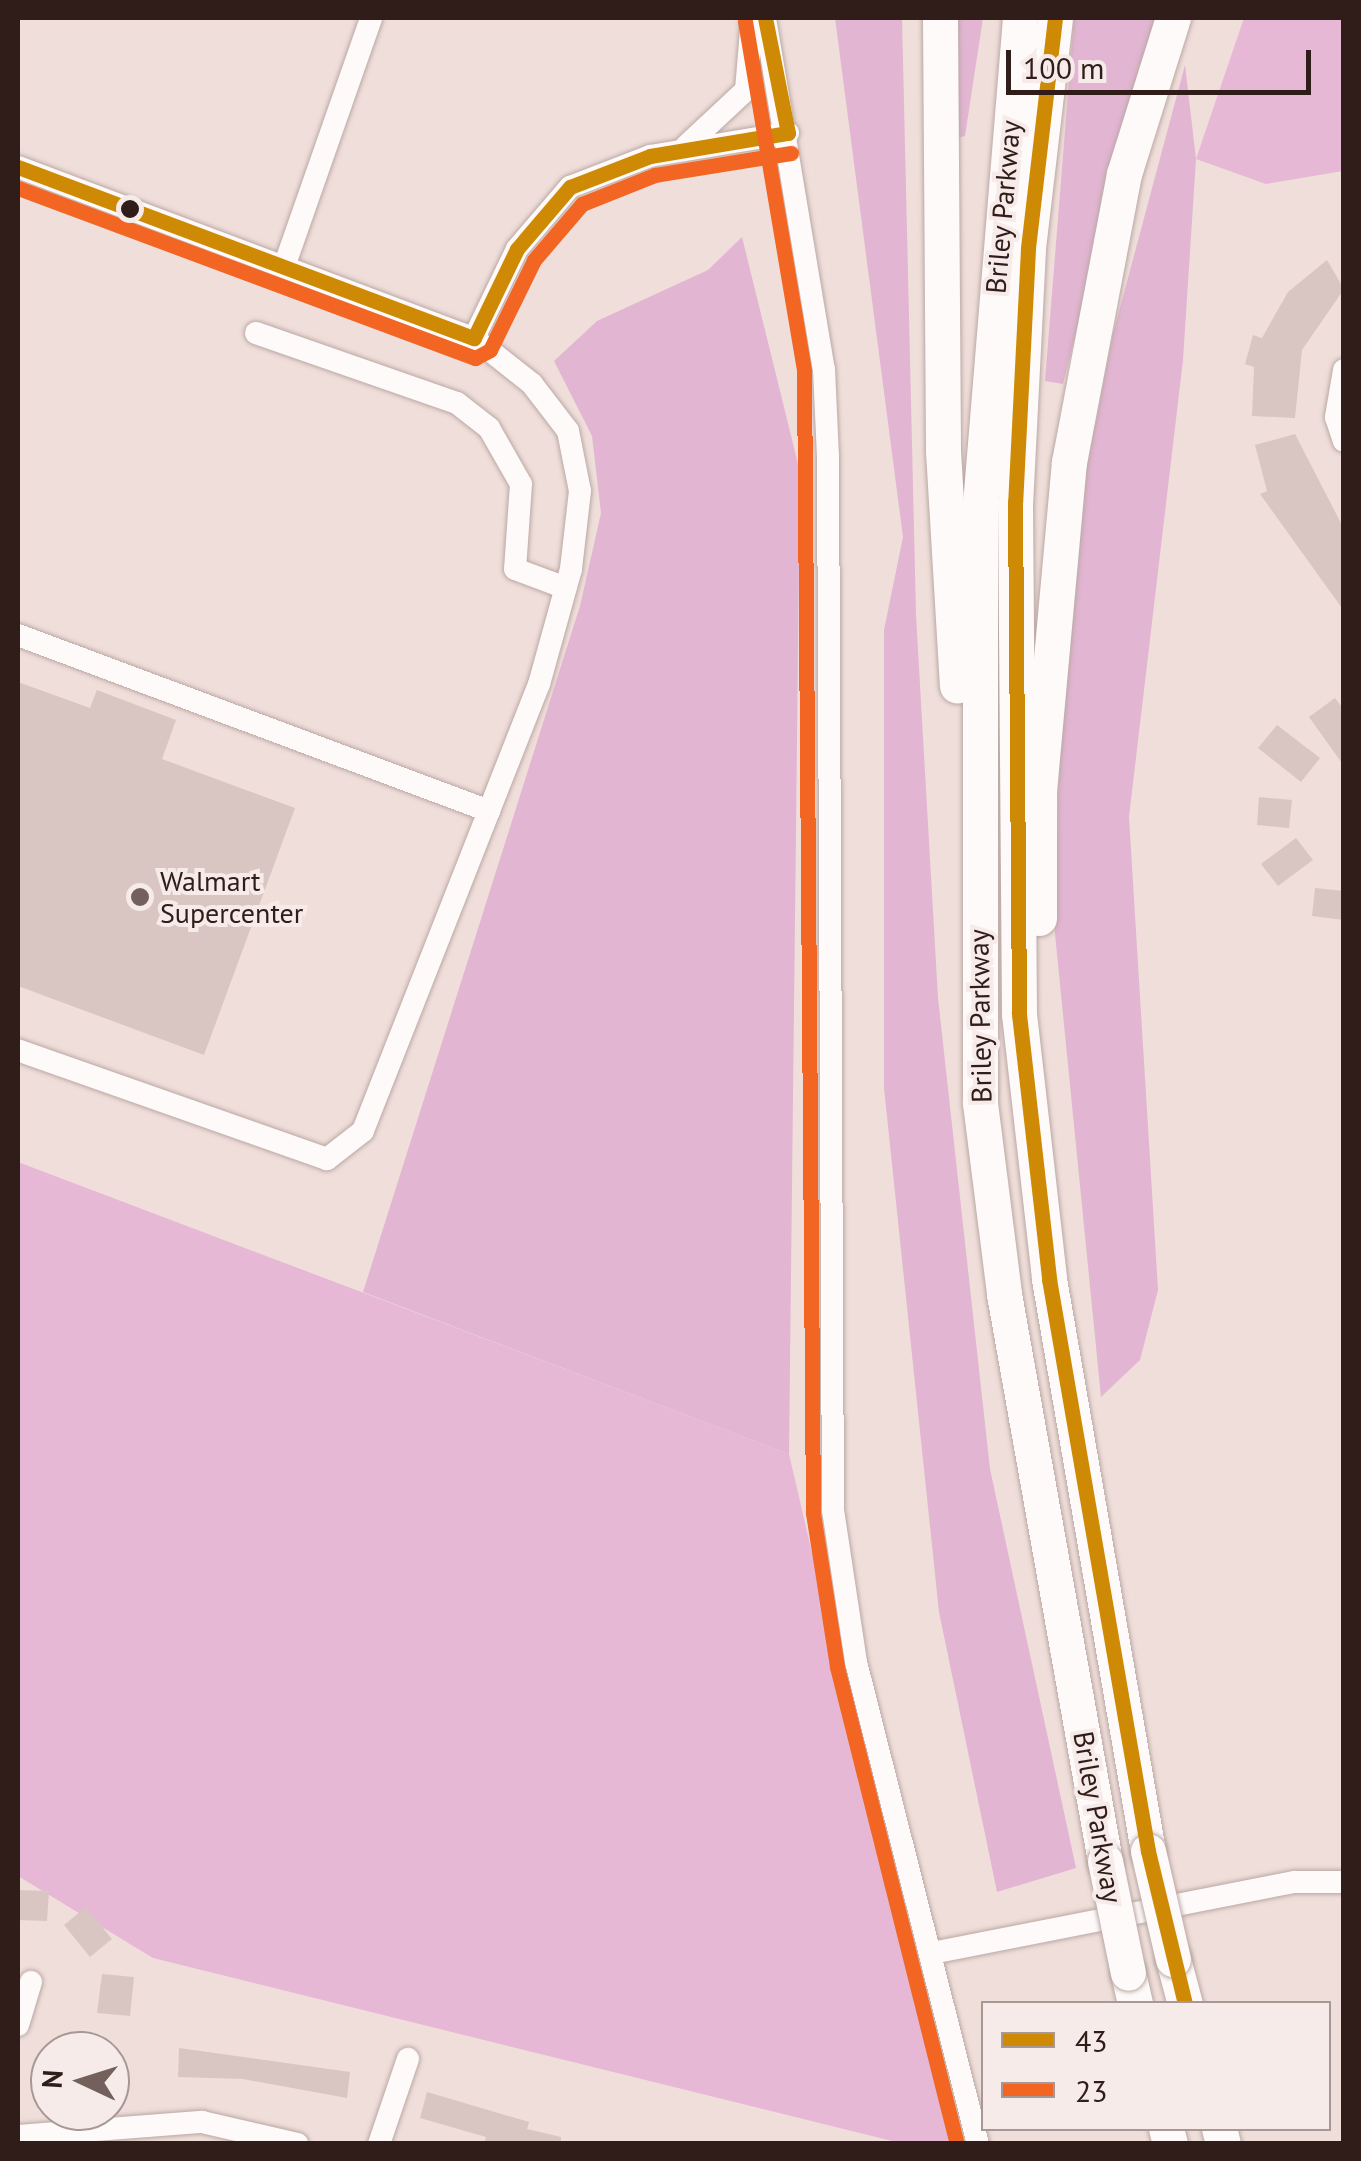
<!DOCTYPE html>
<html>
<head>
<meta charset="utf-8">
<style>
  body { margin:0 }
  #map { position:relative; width:1361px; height:2161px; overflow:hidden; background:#f0deda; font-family:"PT Sans",sans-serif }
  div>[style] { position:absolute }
  .green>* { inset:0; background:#e2b5d2 }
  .forest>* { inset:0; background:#e7b7d6 }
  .building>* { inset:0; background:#d9c6c2 }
  .roads { filter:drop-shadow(0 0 2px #baa8a4) drop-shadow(0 0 2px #baa8a4) }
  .minor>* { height:22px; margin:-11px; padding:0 11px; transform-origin:11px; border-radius:11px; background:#fdfaf9 }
  .highway>* { height:35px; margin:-17.5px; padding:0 17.5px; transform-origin:17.5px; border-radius:17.5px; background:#fdfaf9 }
  .bridges { filter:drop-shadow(0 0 2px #baa8a4) drop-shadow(0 0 2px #baa8a4) }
  .highway-bridge>* { height:35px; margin:-17.5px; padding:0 17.5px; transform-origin:17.5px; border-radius:17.5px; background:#fdfaf9 }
  .bus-1>* { height:15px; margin:-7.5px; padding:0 7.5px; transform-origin:7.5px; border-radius:7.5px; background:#cf8a05 }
  .bus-2>* { height:15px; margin:-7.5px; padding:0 7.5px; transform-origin:7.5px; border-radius:7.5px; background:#f26522 }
  .dots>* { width:28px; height:28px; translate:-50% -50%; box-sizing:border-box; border:5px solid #f6ebe8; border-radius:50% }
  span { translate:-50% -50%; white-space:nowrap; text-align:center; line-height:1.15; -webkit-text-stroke:8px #f6ebe8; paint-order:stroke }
  .street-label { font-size:28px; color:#301c18 }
  .poi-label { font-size:28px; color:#301c18 }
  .left { translate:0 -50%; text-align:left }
  .frame { position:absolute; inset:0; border:20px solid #301c18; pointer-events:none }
  .legend { position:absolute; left:981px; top:2001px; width:350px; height:130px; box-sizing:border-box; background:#f6ebe8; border:2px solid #a79895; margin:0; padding:12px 18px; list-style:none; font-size:30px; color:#301c18 }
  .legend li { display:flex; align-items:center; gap:20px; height:50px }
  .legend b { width:50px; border:2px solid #a79895 }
  .north { position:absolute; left:30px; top:2031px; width:100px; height:100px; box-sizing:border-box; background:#f6ebe8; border:2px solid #a79895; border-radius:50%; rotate:274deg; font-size:28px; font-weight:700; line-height:40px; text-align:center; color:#301c18 }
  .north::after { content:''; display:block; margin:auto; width:35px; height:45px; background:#73605c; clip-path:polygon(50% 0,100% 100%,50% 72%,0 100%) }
  .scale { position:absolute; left:1006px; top:50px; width:305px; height:45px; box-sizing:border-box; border:5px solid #301c18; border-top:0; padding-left:12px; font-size:30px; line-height:35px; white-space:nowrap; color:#301c18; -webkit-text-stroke:8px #f6ebe8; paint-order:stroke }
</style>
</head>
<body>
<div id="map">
  <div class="green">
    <i style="clip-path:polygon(835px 18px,902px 18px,916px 615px,938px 998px,990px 1469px,1076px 1868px,997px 1892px,939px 1612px,884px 1088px,884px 630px,903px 537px)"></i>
    <i style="clip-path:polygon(950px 18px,983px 18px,965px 136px,953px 139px)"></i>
    <i style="clip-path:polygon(1074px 18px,1155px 18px,1063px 384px,1045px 381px)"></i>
    <i style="clip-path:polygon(1185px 65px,1196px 159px,1183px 360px,1129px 817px,1158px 1290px,1140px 1360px,1101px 1397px,1055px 934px,1060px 715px,1081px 497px,1113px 334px)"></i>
    <i style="clip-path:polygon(742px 237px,800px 472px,789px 1454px,363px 1292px,580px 606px,601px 513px,592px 436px,554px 361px,597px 321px,708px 270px)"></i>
  </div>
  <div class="forest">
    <i style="clip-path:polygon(1244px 18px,1343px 18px,1343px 171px,1266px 184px,1196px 159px)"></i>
    <i style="clip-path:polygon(18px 1162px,789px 1454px,949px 2143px,900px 2143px,153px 1958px,18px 1876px)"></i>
  </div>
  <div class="building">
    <i style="clip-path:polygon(1327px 260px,1344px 289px,1302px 350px,1295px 418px,1252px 416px,1254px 367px,1245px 364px,1253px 335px,1262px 338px,1288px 292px)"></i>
    <i style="clip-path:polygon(1295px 434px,1344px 529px,1344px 611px,1260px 494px,1267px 491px,1255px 445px)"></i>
    <i style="clip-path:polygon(18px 682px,90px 708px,97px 690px,176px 720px,162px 759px,295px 808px,204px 1055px,18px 986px)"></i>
    <i style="clip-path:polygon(1335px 698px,1344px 710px,1344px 766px,1309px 717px)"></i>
    <i style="clip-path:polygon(1277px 725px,1320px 758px,1301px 782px,1258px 748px)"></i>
    <i style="clip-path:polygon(1259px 797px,1292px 800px,1289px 828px,1257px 825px)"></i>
    <i style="clip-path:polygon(1296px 838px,1313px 860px,1278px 886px,1261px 864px)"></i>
    <i style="clip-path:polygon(1315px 888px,1344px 891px,1344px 920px,1312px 916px)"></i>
    <i style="clip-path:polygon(18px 1890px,49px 1891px,47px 1921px,18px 1920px)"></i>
    <i style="clip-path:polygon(86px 1907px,112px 1939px,90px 1957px,64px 1925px)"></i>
    <i style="clip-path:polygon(102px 1974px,134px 1977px,130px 2016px,97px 2013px)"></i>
    <i style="clip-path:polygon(179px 2048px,350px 2072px,347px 2098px,243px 2079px,178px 2077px)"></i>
    <i style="clip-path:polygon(427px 2092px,529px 2122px,527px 2129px,561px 2137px,561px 2144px,484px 2144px,486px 2137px,420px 2118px)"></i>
  </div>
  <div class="roads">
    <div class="minor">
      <i style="left:765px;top:18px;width:356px;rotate:80.5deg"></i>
      <i style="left:824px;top:369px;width:88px;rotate:87.4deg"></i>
      <i style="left:828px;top:457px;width:1053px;rotate:89.73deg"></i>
      <i style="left:833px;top:1510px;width:154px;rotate:81.4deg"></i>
      <i style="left:856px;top:1662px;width:497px;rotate:75.8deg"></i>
      <i style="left:686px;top:146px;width:82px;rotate:-43deg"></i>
      <i style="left:746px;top:90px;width:72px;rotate:-85.2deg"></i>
      <i style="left:18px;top:167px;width:487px;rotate:20.6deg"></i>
      <i style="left:474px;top:338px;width:74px;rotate:38.4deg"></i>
      <i style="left:532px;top:384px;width:59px;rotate:52.5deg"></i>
      <i style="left:568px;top:431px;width:61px;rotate:78.7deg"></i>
      <i style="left:580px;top:491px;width:79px;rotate:96.6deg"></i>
      <i style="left:571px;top:569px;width:119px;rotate:105.5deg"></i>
      <i style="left:539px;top:684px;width:480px;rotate:111.5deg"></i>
      <i style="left:363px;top:1131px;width:46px;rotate:142.1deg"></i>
      <i style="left:327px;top:1159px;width:328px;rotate:-160.6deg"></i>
      <i style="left:285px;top:264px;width:261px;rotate:-70.7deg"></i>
      <i style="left:256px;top:333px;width:213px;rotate:19.2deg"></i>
      <i style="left:457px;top:403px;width:41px;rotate:38deg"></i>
      <i style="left:489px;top:428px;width:64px;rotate:60.3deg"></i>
      <i style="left:521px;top:484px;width:85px;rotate:94deg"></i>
      <i style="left:515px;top:569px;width:54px;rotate:20.4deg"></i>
      <i style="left:474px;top:338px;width:99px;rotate:-64.2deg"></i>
      <i style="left:517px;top:249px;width:82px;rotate:-49.5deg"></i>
      <i style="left:570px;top:187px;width:86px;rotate:-21.2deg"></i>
      <i style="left:650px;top:156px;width:140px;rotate:-9.5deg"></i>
      <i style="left:1344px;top:370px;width:48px;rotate:99.7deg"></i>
      <i style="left:1336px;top:417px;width:25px;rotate:72deg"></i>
      <i style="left:18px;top:635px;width:503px;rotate:20.49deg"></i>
      <i style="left:932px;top:1953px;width:370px;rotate:-11.1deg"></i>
      <i style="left:1295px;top:1882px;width:49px"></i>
      <i style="left:18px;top:2025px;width:45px;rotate:-73.2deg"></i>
      <i style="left:18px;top:2136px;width:185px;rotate:-4.4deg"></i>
      <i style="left:202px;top:2122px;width:98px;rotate:13deg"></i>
      <i style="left:379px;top:2144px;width:90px;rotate:-71.2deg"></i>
    </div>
    <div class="highway">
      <i style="left:940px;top:18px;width:433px;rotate:89.6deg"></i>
      <i style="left:943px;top:451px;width:235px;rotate:86.6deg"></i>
      <i style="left:1020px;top:18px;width:488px;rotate:94.7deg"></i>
      <i style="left:980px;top:504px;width:599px;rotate:90deg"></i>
      <i style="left:980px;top:1103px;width:193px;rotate:82.8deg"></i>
      <i style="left:1004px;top:1294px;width:576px;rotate:79.9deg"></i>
      <i style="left:1055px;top:18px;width:233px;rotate:96.7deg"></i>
      <i style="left:1028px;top:249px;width:253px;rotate:92.9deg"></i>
      <i style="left:1015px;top:502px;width:512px;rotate:89.55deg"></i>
      <i style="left:1019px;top:1014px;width:267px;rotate:83.5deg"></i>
      <i style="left:1049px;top:1279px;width:581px;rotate:80.18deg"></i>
      <i style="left:1039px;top:918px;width:127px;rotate:-90deg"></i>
      <i style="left:1039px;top:791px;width:330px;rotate:-84.8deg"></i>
      <i style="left:1069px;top:462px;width:293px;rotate:-79.2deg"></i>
      <i style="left:1124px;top:174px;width:164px;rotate:-72.6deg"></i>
      <i style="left:1173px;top:1959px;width:47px;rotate:75.1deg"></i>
      <i style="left:1128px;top:1973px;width:32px;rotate:77deg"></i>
      <i style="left:1166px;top:2128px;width:16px;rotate:76deg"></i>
      <i style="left:1219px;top:2128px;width:16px;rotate:76deg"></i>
    </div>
  </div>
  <div class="bridges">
    <div class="highway-bridge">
      <i style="left:1148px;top:1851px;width:111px;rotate:77deg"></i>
      <i style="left:1105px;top:1861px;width:114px;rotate:78.4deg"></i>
    </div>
  </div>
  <div class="bus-1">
    <i style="left:1055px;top:18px;width:233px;rotate:96.7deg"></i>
    <i style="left:1028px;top:249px;width:253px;rotate:92.9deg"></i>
    <i style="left:1015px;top:502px;width:512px;rotate:89.55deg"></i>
    <i style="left:1019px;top:1014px;width:267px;rotate:83.5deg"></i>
    <i style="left:1049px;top:1279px;width:581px;rotate:80.18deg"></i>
    <i style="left:1148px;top:1851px;width:157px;rotate:76.4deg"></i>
    <i style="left:18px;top:167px;width:487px;rotate:20.6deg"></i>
    <i style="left:474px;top:338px;width:99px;rotate:-64.2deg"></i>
    <i style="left:517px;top:249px;width:82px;rotate:-49.5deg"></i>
    <i style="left:570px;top:187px;width:86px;rotate:-21.2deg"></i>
    <i style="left:650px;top:156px;width:140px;rotate:-9.5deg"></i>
    <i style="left:788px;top:133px;width:117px;rotate:-101.3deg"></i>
  </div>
  <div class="bus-2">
    <i style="left:745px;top:21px;width:355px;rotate:80.4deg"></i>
    <i style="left:804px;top:371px;width:1142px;rotate:89.55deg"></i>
    <i style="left:813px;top:1513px;width:156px;rotate:81.1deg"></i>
    <i style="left:837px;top:1667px;width:492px;rotate:75.9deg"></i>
    <i style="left:18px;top:188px;width:488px;rotate:20.4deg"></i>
    <i style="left:475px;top:358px;width:17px;rotate:-28deg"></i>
    <i style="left:490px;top:350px;width:100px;rotate:-63.9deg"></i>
    <i style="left:534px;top:260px;width:74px;rotate:-49.4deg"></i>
    <i style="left:582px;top:204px;width:79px;rotate:-21.7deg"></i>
    <i style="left:655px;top:175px;width:138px;rotate:-9.2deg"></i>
  </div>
  <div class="dots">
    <i style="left:130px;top:209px;background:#301c18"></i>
    <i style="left:140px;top:897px;background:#73605c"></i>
  </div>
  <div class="street-label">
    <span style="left:1003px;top:207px;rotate:-85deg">Briley Parkway</span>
    <span style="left:980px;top:1016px;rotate:-91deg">Briley Parkway</span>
    <span style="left:1098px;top:1817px;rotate:80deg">Briley Parkway</span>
  </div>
  <div class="poi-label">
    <span class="left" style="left:160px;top:897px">Walmart<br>Supercenter</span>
  </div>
  <div class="frame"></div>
  <ul class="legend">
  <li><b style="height:12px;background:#cf8a05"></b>43</li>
  <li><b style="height:12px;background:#f26522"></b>23</li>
  </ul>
  <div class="north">N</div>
  <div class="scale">100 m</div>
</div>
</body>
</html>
